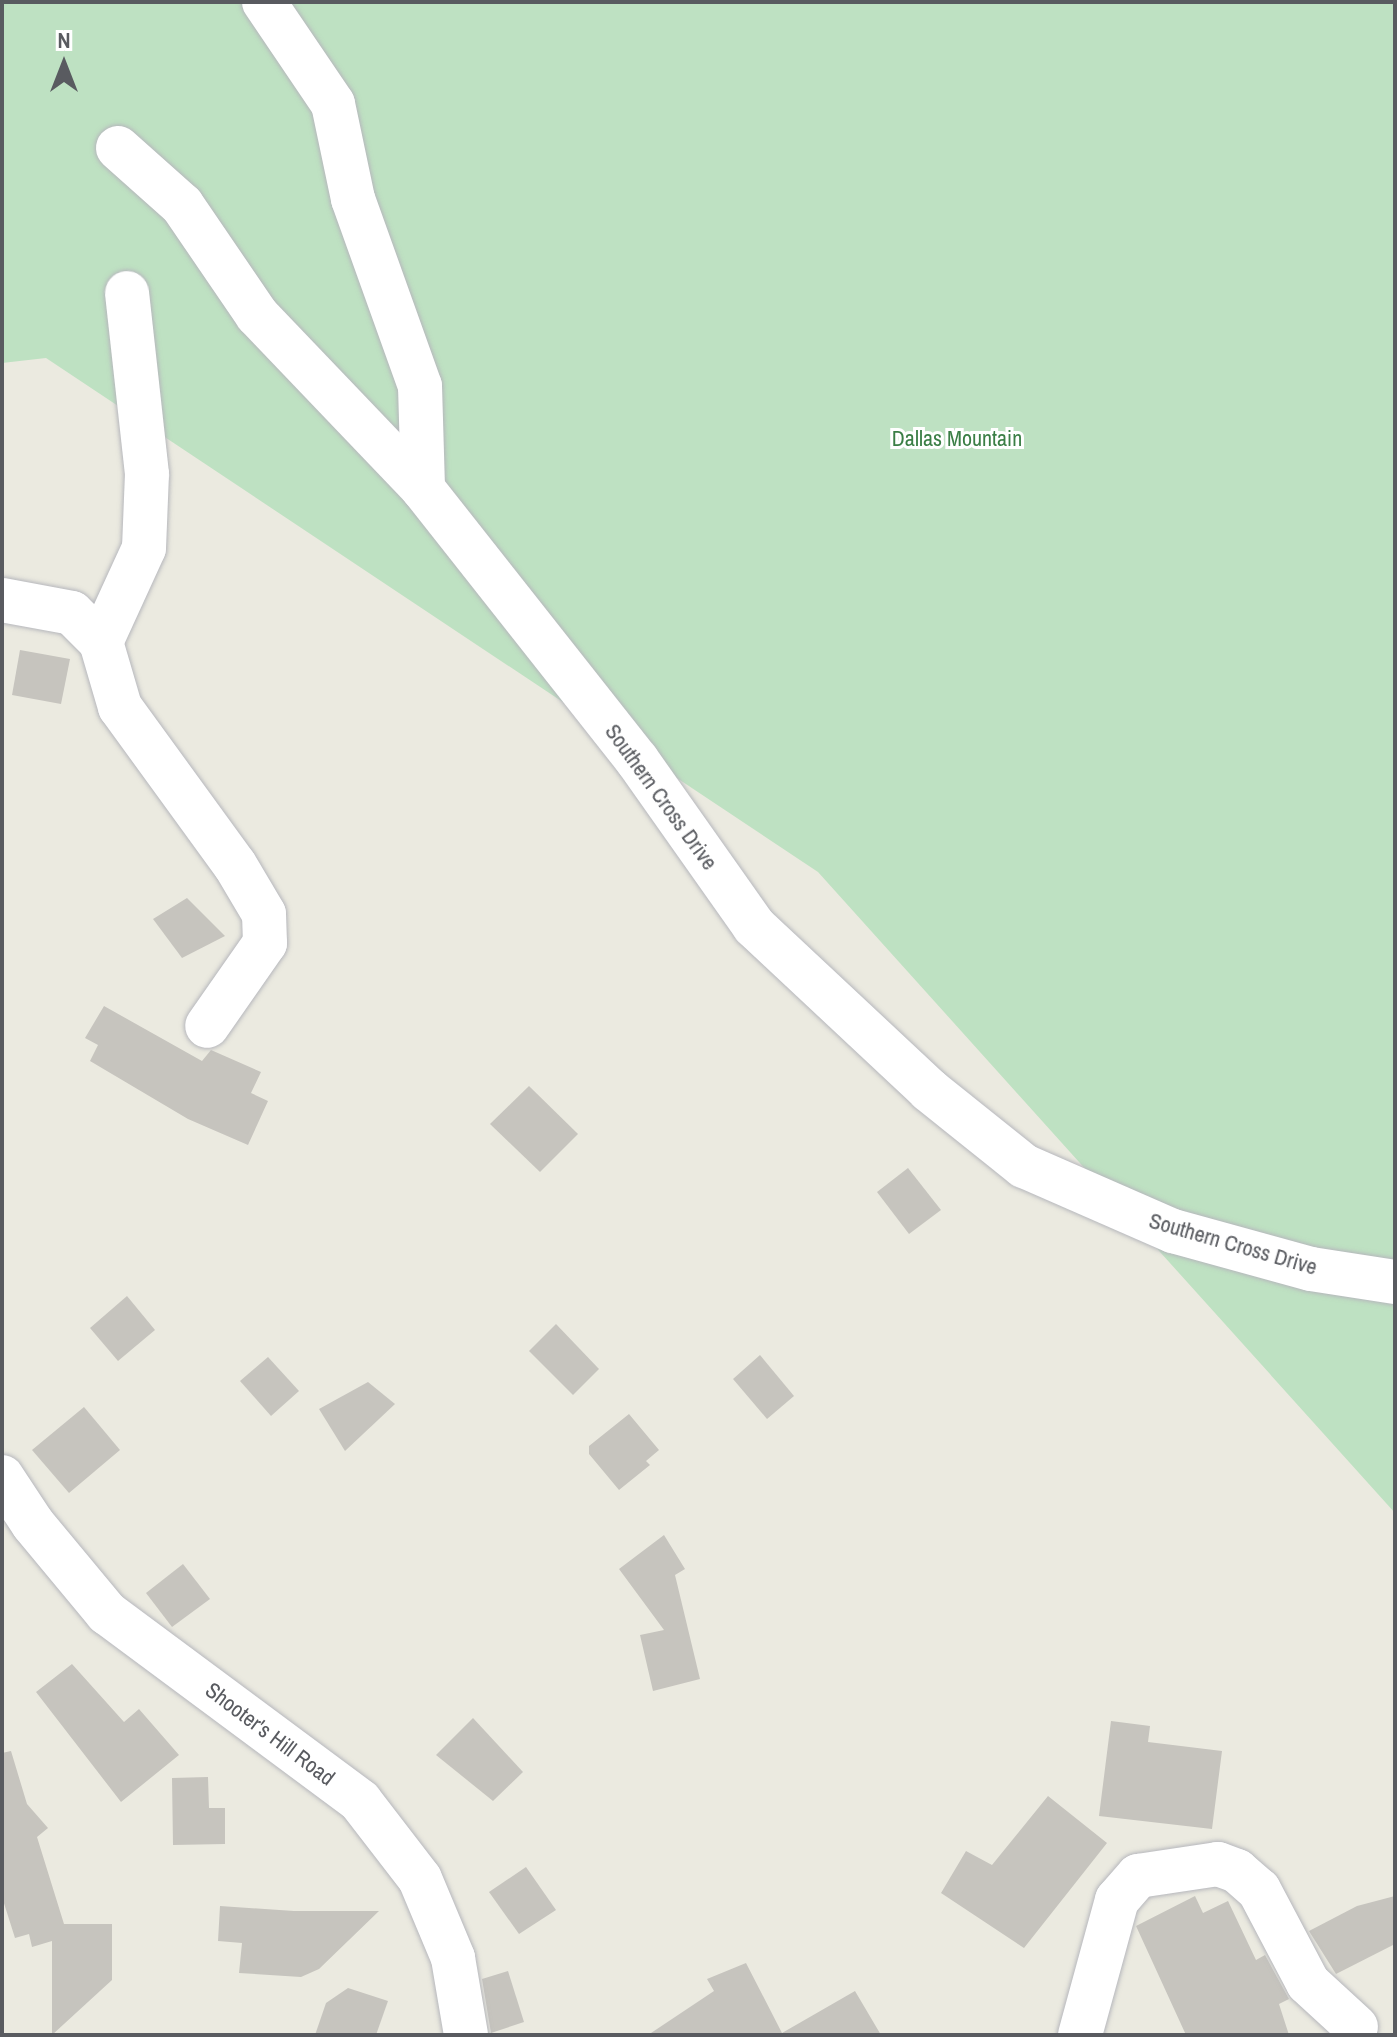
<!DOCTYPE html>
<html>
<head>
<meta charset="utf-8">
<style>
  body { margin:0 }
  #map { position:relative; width:1397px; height:2037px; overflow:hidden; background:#ebeae0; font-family:"Archivo Narrow",sans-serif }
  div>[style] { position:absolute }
  .green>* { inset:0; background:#bee1c2 }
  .building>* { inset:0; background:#c6c4be }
  .roads { filter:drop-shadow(0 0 2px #b6b7bc) drop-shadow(0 0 2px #b6b7bc) }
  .minor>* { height:44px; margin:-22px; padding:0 22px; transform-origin:22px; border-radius:22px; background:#fff }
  span { translate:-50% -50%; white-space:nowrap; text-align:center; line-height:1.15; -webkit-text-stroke:6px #fff; paint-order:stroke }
  .park-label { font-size:22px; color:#3a7e45 }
  .street-label { font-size:22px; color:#595b60 }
  .frame { position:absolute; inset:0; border:4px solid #595b60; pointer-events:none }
  .north { position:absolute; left:24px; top:24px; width:80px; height:80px; -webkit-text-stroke:6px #fff; paint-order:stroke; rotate:0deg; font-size:22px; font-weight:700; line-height:32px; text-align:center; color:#595b60 }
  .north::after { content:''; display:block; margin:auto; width:28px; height:36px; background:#595b60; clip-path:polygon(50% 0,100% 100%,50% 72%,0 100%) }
</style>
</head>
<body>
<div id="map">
  <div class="green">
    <i style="clip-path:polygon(2px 2px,1395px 2px,1395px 1513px,818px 872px,46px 358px,2px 363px)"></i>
  </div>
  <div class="building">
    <i style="clip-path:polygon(20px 650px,70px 659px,61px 704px,12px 695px)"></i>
    <i style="clip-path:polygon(187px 898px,225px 936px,182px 958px,153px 919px)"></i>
    <i style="clip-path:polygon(104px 1006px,202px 1061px,211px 1050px,261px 1072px,251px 1093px,268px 1101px,248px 1145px,188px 1119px,90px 1061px,98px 1045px,85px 1038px)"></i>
    <i style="clip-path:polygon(529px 1086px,578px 1134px,540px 1172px,490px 1124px)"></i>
    <i style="clip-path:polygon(908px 1168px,941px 1210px,909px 1234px,877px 1192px)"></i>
    <i style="clip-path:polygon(127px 1296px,155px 1330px,118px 1361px,90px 1328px)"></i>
    <i style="clip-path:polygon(556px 1324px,599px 1369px,573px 1395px,529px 1351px)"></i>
    <i style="clip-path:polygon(760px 1355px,794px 1396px,767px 1419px,733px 1379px)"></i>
    <i style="clip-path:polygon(268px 1357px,299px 1391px,271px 1416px,240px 1381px)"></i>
    <i style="clip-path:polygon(368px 1382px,395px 1404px,345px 1451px,319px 1409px)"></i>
    <i style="clip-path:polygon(84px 1407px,120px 1450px,69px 1493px,32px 1450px)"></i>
    <i style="clip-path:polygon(629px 1414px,659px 1450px,646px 1461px,650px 1465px,619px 1490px,589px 1454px,589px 1446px)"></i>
    <i style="clip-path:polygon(664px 1535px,685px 1569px,675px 1575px,700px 1679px,653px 1691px,640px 1635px,664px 1630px,619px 1569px)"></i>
    <i style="clip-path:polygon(183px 1564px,210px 1599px,172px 1627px,146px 1593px)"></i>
    <i style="clip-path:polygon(72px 1664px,124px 1722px,139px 1709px,179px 1755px,121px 1802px,36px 1692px)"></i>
    <i style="clip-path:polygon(473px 1718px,523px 1772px,493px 1801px,436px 1755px)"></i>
    <i style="clip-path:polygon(1111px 1721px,1150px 1726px,1148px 1742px,1222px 1751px,1212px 1829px,1099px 1816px)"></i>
    <i style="clip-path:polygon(11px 1751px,27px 1804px,48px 1828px,37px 1837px,64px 1924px,112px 1924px,112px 1980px,52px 2035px,52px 1941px,32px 1947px,29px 1934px,15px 1938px,2px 1897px,2px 1753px)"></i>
    <i style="clip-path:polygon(208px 1777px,209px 1808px,225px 1808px,225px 1844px,173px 1845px,172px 1778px)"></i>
    <i style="clip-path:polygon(1048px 1796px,1107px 1843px,1024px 1948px,941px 1893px,966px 1851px,992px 1865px)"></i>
    <i style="clip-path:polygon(526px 1867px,556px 1910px,519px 1934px,489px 1892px)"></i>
    <i style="clip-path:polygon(1195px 1896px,1203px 1913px,1228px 1901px,1256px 1960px,1265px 1955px,1289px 1999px,1279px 2004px,1289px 2035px,1186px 2035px,1136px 1926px)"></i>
    <i style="clip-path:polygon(1395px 1896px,1395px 1944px,1336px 1974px,1309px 1931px,1357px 1906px)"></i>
    <i style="clip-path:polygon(220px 1906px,294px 1911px,379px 1911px,319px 1969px,301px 1977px,239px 1973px,242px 1943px,218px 1941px)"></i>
    <i style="clip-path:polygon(746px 1963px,782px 2033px,855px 1991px,881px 2035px,648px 2035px,714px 1991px,707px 1979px)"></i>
    <i style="clip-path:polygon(508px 1971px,524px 2022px,491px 2033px,482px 1979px)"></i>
    <i style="clip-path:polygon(348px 1988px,388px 2001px,376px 2035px,315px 2035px,326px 2003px)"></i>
  </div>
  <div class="roads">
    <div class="minor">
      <i style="left:264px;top:2px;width:123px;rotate:55.9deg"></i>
      <i style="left:333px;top:104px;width:97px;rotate:78.1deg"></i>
      <i style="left:353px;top:199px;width:199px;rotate:70.3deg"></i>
      <i style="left:420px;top:386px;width:103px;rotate:88.3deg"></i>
      <i style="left:423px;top:489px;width:345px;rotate:51.7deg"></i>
      <i style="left:637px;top:760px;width:203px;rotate:54.8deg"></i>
      <i style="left:754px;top:926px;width:240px;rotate:43.1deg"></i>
      <i style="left:929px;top:1090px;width:122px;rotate:38.7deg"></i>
      <i style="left:1024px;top:1166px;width:163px;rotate:23.6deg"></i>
      <i style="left:1173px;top:1231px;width:143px;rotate:15.4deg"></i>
      <i style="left:1311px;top:1269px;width:85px;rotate:8.8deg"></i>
      <i style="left:118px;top:148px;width:86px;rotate:41.7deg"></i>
      <i style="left:182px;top:205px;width:133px;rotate:55.7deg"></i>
      <i style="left:257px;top:315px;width:240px;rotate:46.3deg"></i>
      <i style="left:2px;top:600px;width:71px;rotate:10.5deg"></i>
      <i style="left:72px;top:613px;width:41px;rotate:45deg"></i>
      <i style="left:101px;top:642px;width:68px;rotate:73.7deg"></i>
      <i style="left:120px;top:707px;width:195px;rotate:54deg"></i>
      <i style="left:235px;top:865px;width:57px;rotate:59.4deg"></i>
      <i style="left:264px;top:914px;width:29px;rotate:88deg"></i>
      <i style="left:265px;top:943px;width:101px;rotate:124.9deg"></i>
      <i style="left:101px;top:642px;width:103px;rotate:-65.4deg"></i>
      <i style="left:144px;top:548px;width:74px;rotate:-87.7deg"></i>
      <i style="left:147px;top:474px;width:182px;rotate:-96.3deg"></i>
      <i style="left:2px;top:1477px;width:56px;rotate:56.6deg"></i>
      <i style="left:33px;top:1524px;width:116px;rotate:50.3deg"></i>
      <i style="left:107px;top:1613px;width:315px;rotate:36.6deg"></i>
      <i style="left:360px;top:1801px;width:98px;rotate:52.4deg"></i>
      <i style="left:420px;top:1879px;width:86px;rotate:67.3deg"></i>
      <i style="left:453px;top:1958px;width:78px;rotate:80.4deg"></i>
      <i style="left:1080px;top:2035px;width:140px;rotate:-74.7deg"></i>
      <i style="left:1117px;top:1900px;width:32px;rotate:-49deg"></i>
      <i style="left:1138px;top:1876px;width:81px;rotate:-8.5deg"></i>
      <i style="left:1218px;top:1864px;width:20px;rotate:20deg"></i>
      <i style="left:1237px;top:1871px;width:29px;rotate:41deg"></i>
      <i style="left:1259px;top:1890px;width:105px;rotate:62.2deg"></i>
      <i style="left:1308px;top:1983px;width:65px;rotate:42.5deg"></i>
    </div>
  </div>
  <div class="park-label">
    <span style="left:957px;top:439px">Dallas Mountain</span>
  </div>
  <div class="street-label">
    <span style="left:661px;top:797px;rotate:54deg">Southern Cross Drive</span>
    <span style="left:1233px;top:1244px;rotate:16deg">Southern Cross Drive</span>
    <span style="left:270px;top:1734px;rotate:37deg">Shooter's Hill Road</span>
  </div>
  <div class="frame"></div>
  <div class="north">N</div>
</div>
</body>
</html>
